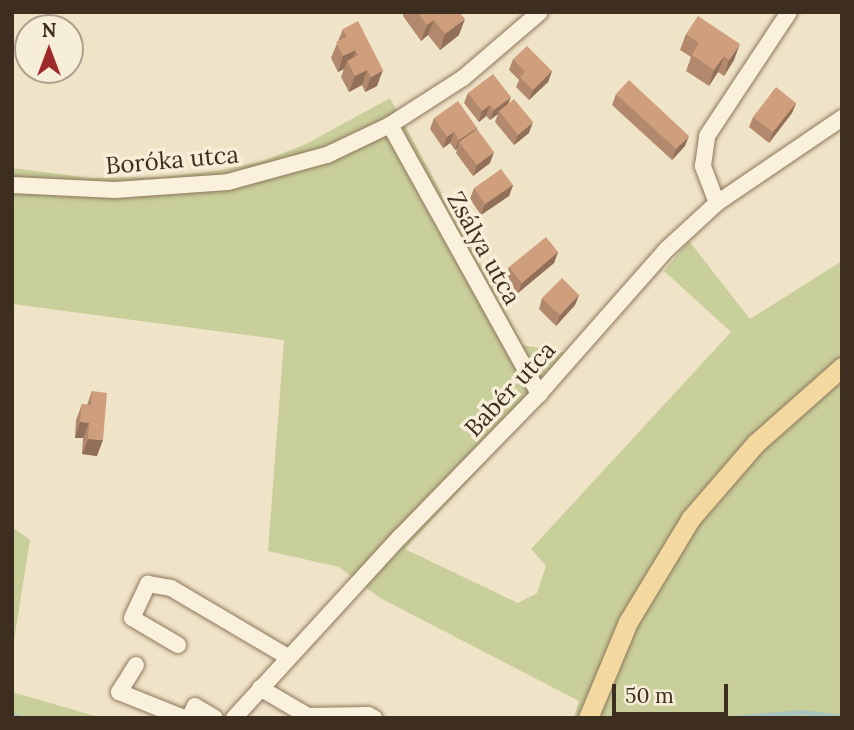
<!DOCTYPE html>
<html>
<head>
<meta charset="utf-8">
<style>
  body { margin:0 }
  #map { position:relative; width:854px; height:730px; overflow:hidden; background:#f0e4c8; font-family:Lora,serif }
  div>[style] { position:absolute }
  .green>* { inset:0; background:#c9cf9b }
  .stream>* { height:4.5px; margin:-2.25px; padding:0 2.25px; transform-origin:2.25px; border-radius:2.25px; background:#a9c4bc }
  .roads { filter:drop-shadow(0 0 2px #8d765c) drop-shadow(0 0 2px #8d765c) }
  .minor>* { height:16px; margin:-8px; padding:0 8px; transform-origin:8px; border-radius:8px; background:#faf1dc }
  .major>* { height:19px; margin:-9.5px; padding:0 9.5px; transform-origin:9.5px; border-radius:9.5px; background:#f3d9a0 }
  .wall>* { inset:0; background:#b2896c }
  .shaded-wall>* { inset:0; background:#916f58 }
  .building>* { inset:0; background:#cf9f7d }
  span { translate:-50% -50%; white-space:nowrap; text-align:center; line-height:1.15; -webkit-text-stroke:7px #f7eed8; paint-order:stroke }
  .street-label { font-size:24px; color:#3d2e20 }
  .frame { position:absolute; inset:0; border:14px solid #3d2e20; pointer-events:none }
  .north { position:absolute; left:14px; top:14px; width:70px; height:70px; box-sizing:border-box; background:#f7eed8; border:2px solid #ada18e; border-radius:50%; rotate:0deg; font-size:19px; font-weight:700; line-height:28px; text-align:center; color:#3d2e20 }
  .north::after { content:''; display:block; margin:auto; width:24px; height:32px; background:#9e2a2b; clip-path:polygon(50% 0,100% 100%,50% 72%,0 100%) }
  .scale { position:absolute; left:612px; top:684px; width:116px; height:32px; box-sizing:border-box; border:4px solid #3d2e20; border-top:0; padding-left:9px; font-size:21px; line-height:24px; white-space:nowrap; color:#3d2e20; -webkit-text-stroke:5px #f7eed8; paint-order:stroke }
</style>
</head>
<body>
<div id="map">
  <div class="green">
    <i style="clip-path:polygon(390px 98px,523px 345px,584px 356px,405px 549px,518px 603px,537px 593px,546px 566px,531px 549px,731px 332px,664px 271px,689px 241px,750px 319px,842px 261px,842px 718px,574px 718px,579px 701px,380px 598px,339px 567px,268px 551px,284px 340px,12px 304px,12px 168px,90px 178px,164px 177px,221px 170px,263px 161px,306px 144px)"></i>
    <i style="clip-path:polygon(12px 527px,30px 540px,12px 653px)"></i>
    <i style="clip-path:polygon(12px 692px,102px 718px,12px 718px)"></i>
  </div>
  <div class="stream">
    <i style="left:12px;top:715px;width:9px;rotate:18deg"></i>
    <i style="left:729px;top:718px;width:73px;rotate:-4.7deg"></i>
    <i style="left:802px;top:712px;width:40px;rotate:7.1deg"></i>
  </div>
  <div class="roads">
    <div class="minor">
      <i style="left:390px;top:125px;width:308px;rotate:61deg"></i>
      <i style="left:12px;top:185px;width:103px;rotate:2.8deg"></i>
      <i style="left:115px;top:190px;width:113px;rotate:-4deg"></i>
      <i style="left:228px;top:182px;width:103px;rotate:-15.3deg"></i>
      <i style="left:327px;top:155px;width:70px;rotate:-25.5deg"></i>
      <i style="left:390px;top:125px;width:87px;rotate:-32.8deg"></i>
      <i style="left:463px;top:78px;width:101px;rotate:-40.6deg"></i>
      <i style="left:717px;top:203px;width:40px;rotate:-111deg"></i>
      <i style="left:703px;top:166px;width:30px;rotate:-82deg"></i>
      <i style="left:707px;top:136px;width:149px;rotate:-56.5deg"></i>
      <i style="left:178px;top:645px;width:53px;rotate:-149.6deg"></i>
      <i style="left:132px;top:618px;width:38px;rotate:-65deg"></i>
      <i style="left:148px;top:584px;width:23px;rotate:10deg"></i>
      <i style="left:171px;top:588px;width:136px;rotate:30.5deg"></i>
      <i style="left:136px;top:665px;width:32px;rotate:122deg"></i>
      <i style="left:119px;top:692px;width:70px;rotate:21.8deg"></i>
      <i style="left:260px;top:688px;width:56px;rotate:30.3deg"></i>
      <i style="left:308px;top:716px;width:60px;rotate:-1deg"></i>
      <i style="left:368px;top:715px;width:7px;rotate:27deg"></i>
      <i style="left:189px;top:718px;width:13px;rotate:-63deg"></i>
      <i style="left:195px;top:706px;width:23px;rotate:31deg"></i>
      <i style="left:234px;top:718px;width:247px;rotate:-47.5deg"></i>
      <i style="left:401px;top:536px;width:198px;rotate:-45.8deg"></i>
      <i style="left:539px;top:394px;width:193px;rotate:-48.6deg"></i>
      <i style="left:667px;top:249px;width:68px;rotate:-42.6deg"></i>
      <i style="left:717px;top:203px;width:151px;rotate:-34.2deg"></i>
    </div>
    <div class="major">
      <i style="left:588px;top:718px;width:104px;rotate:-67.4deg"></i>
      <i style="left:628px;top:622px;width:122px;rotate:-58.8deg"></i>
      <i style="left:691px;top:518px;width:99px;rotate:-49.1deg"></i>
      <i style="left:756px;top:443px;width:115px;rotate:-41.5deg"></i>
    </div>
  </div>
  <div class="wall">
    <i style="clip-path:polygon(404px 12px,459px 12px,459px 35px,440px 50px,428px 35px,421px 41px,403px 16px)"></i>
    <i style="clip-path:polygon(343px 29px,377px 86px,365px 92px,362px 85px,349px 92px,341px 77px,344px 69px,338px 72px,331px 58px)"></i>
    <i style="clip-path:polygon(686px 34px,734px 60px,724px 76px,718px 72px,709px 86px,686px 71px,691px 57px,680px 50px)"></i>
    <i style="clip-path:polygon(513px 59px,552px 71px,548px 82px,529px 100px,516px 87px,519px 80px,509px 70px)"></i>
    <i style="clip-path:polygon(468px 93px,508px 103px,529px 133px,514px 145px,495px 122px,498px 114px,490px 120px,486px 116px,479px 122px,464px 103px)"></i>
    <i style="clip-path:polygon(616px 94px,685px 146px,672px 160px,612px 105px)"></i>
    <i style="clip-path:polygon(796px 103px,792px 113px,769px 143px,749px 127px,753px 117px)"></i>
    <i style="clip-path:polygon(434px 118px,477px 128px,475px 130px,490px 163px,473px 176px,456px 153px,457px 149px,455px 150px,450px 143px,443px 148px,430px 129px)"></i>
    <i style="clip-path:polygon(513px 185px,509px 196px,481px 215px,470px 199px,474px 188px)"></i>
    <i style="clip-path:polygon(558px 252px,554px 263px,518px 293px,505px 278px,509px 267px)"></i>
    <i style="clip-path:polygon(579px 295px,575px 305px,556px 326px,539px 309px,542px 298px)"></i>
    <i style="clip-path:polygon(92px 391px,97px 456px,82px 454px,83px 438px,75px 438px,76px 420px,82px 404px,87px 405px)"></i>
  </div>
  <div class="shaded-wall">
    <i style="clip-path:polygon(465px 19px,459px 35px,440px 50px,445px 34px)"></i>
    <i style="clip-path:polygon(434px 20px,428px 35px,421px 41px,427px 25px)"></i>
    <i style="clip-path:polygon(740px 44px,734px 60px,724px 76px,729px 60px)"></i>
    <i style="clip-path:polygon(356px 50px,350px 66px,347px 61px,344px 69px,338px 72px,343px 56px)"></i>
    <i style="clip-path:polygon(724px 56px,718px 72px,709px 86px,714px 70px)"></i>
    <i style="clip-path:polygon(367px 70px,362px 85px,349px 92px,355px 76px)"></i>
    <i style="clip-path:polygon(383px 70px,377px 86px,365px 92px,371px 77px)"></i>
    <i style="clip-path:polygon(552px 71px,548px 82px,529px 100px,533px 90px)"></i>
    <i style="clip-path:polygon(511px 97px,507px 107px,499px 111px,498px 114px,490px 120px,494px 110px)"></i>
    <i style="clip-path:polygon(796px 103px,792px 113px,769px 143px,773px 132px)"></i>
    <i style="clip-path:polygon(490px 105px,486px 116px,479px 122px,482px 111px)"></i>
    <i style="clip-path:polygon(533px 122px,529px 133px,514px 145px,518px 135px)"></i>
    <i style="clip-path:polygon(477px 128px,473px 138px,459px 142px,457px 149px,455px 150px,459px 140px)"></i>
    <i style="clip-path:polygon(454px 132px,450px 143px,443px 148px,447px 137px)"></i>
    <i style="clip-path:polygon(689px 136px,685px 146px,672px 160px,676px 149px)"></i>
    <i style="clip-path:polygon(494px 152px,490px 163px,473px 176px,477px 165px)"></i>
    <i style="clip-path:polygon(513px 185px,509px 196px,481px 215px,485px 204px)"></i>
    <i style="clip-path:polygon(558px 252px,554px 263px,518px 293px,522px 283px)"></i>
    <i style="clip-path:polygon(579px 295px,575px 305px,556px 326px,560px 315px)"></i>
    <i style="clip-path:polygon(80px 422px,89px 423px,83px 438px,75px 438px)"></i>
    <i style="clip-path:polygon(88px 439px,103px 440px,97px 456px,82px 454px)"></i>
  </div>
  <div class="building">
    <i style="clip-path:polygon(417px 12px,459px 12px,465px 19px,445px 34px,434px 20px,427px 25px)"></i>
    <i style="clip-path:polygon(698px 16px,740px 44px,729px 60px,724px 56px,714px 70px,692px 55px,699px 43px,686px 34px)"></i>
    <i style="clip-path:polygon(358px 21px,383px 70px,371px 77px,367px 70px,355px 76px,347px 61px,358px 55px,356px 50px,343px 56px,336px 42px,347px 37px,343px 29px)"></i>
    <i style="clip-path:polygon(527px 46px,552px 71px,533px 90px,520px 77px,525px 72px,513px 59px)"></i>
    <i style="clip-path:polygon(493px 74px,511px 97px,494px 110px,490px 105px,482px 111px,468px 93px)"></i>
    <i style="clip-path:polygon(629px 80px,689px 136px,676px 149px,616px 94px)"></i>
    <i style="clip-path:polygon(776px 87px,796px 103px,773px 132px,753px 117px)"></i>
    <i style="clip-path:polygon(514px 99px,533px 122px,518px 135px,499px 111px)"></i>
    <i style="clip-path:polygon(458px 101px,477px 128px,459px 140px,454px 132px,447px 137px,434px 118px)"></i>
    <i style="clip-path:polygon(477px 129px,494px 152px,477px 165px,459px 142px)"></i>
    <i style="clip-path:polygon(501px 169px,513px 185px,485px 204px,474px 188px)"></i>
    <i style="clip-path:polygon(546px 237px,558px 252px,522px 283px,509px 267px)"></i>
    <i style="clip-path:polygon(562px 278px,579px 295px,560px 315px,542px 298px)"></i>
    <i style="clip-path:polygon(92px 391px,107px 393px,103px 440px,88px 439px,89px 423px,80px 422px,82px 404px,91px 405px)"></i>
  </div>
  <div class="street-label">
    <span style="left:172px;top:160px;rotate:-5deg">Boróka utca</span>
    <span style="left:484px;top:248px;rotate:61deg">Zsálya utca</span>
    <span style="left:510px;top:389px;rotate:-47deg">Babér utca</span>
  </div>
  <div class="frame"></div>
  <div class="north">N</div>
  <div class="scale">50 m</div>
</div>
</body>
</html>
